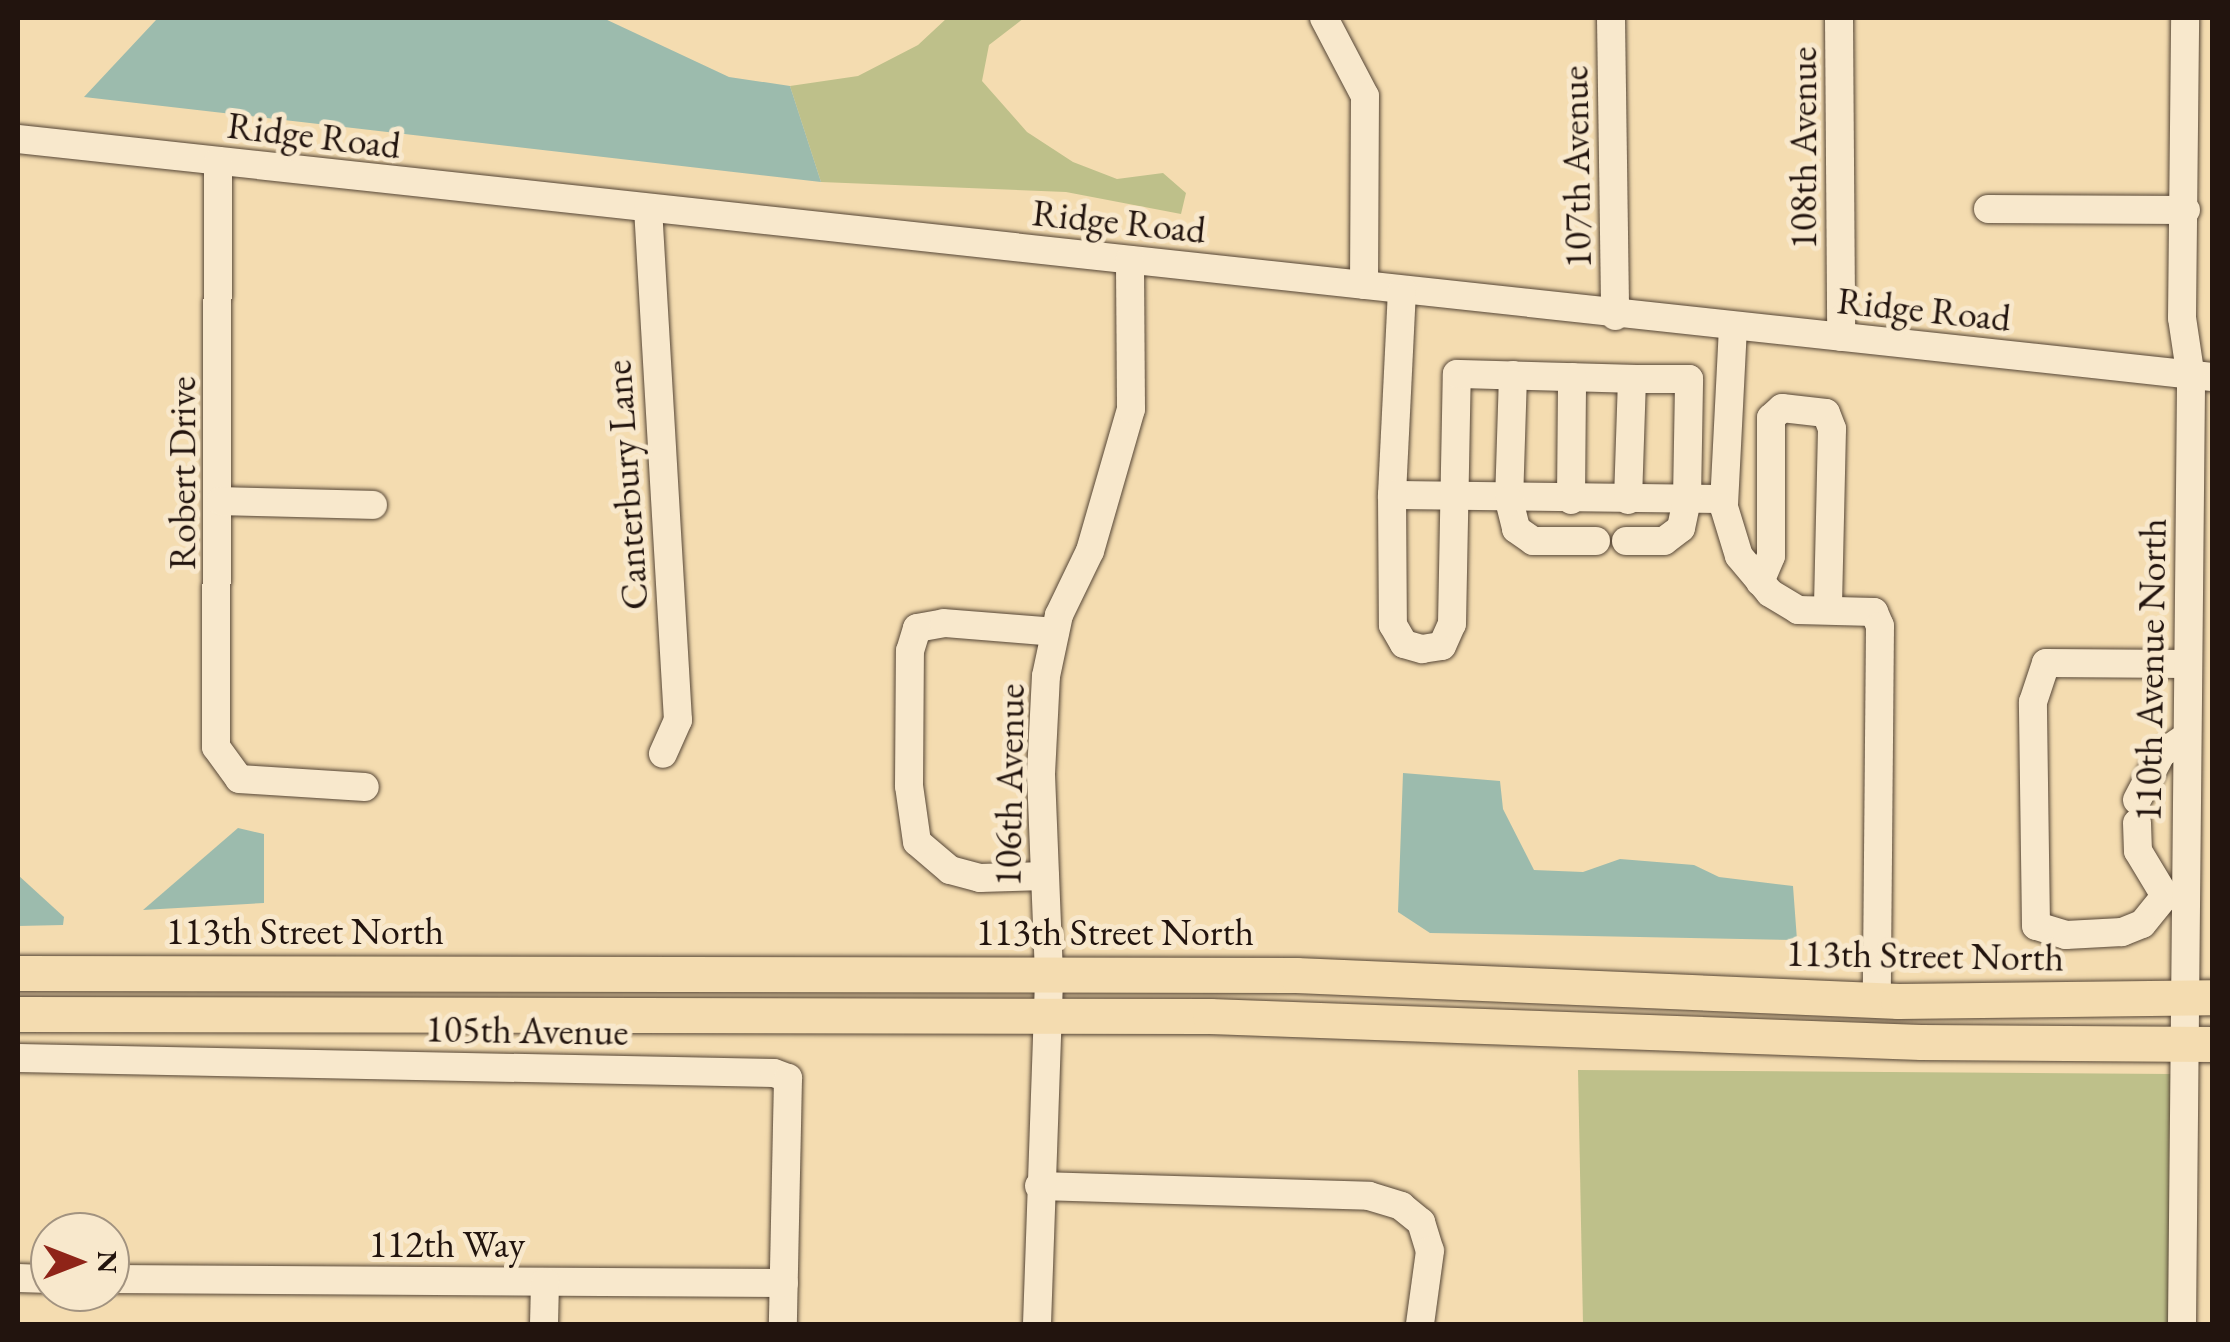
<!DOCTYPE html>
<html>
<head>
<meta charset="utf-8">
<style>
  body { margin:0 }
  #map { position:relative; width:2230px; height:1342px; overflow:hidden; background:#f4dcb0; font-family:"EB Garamond",serif }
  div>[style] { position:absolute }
  .green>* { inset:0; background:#bec08a }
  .water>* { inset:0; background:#9cbbad }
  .roads { filter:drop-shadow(0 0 2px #564636) drop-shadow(0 0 2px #564636) }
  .minor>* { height:28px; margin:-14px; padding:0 14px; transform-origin:14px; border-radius:14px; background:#f8e8cc }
  .major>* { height:35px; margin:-17.5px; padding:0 17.5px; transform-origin:17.5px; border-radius:17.5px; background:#f4dcb0 }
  span { translate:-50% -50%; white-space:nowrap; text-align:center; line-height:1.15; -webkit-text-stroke:10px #f8e8cc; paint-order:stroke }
  .street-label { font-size:38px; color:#22140e }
  .frame { position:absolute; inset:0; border:20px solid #22140e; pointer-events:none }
  .north { position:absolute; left:30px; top:1212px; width:100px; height:100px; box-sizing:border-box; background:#f8e8cc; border:2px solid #a29380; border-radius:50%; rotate:90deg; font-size:28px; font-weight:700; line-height:40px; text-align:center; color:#22140e }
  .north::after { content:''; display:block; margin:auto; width:35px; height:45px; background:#8f2418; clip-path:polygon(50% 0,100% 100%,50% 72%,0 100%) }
</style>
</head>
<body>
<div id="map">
  <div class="green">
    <i style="clip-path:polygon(947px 18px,1024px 18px,989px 45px,982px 81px,1027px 132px,1073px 162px,1117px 179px,1163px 173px,1186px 193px,1181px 214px,1066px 192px,821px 182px,790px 86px,858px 76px,918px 45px)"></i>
    <i style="clip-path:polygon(1578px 1070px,2171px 1074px,2170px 1324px,1583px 1324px)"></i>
  </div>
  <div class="water">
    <i style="clip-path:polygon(175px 18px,603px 18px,729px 77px,790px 86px,821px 182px,84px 97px,156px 20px)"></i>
    <i style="clip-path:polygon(1403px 773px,1500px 781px,1503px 809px,1534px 870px,1583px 872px,1620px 859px,1694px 865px,1719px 877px,1793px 886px,1797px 940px,1430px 933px,1398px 912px)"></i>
    <i style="clip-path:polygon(238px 828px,264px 834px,264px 903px,143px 910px)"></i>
    <i style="clip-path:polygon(18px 875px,64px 917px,63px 925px,18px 926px)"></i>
  </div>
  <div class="roads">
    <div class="minor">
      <i style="left:1324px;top:18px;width:88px;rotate:62.3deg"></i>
      <i style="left:1365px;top:96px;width:189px;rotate:90.3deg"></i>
      <i style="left:1611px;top:18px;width:298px;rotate:89.2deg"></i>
      <i style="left:1839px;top:18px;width:319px;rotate:89.6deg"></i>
      <i style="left:18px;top:139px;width:2207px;rotate:6.19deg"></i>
      <i style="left:218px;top:161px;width:586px;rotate:90.2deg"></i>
      <i style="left:216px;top:747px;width:39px;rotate:54deg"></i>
      <i style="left:239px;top:779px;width:126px;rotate:3.6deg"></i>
      <i style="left:648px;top:208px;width:513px;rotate:86.65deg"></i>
      <i style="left:678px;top:720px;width:37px;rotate:114deg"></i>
      <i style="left:1988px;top:209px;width:198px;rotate:0.3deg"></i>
      <i style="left:1402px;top:290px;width:205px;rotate:92.8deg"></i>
      <i style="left:1392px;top:495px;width:332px;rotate:0.7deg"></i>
      <i style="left:1733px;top:327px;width:180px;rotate:92.9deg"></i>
      <i style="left:1724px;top:507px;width:51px;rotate:73deg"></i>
      <i style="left:1739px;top:556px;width:48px;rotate:50deg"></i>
      <i style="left:1770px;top:593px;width:33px;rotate:31deg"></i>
      <i style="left:1798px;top:610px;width:76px;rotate:1.5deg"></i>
      <i style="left:1874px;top:612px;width:15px;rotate:67deg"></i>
      <i style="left:1880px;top:626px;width:374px;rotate:90.5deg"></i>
      <i style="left:1513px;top:375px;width:125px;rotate:91.8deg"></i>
      <i style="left:1509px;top:500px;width:30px;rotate:76deg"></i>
      <i style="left:1516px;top:529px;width:21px;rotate:35deg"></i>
      <i style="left:1533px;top:541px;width:63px"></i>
      <i style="left:1392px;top:495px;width:130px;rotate:89.6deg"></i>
      <i style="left:1393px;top:625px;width:22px;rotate:60deg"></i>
      <i style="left:1404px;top:644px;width:19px;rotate:16deg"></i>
      <i style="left:1422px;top:649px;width:20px;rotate:-9deg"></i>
      <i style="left:1442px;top:646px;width:24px;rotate:-66deg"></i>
      <i style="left:1452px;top:624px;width:250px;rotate:-88.9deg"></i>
      <i style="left:1457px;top:374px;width:175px;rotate:1.6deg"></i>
      <i style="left:1632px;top:379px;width:121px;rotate:91.9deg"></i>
      <i style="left:1571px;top:500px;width:123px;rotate:-89.5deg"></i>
      <i style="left:221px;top:501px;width:152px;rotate:1.5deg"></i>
      <i style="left:1626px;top:541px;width:38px"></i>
      <i style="left:1664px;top:541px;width:21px;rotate:-37deg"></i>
      <i style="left:1681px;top:528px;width:30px;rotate:-78deg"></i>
      <i style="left:1687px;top:499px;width:120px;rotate:-89deg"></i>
      <i style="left:1689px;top:379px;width:57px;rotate:180deg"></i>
      <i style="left:1760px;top:582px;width:28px;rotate:-67deg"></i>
      <i style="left:1771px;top:556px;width:138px;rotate:-90deg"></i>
      <i style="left:1771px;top:418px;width:15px;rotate:-42deg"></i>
      <i style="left:1782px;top:408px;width:44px;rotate:6.5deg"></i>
      <i style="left:1826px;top:413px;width:17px;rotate:69deg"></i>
      <i style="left:1832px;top:429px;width:181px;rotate:91.3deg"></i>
      <i style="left:2137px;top:800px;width:52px;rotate:-62.4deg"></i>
      <i style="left:2161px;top:754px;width:30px;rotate:-34deg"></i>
      <i style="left:2137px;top:823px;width:28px;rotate:88deg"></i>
      <i style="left:2138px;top:851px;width:52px;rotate:59deg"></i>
      <i style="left:2165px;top:896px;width:18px;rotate:-3deg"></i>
      <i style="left:1045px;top:876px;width:65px;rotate:178.2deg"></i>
      <i style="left:980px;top:878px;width:31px;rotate:-165deg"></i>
      <i style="left:950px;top:870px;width:43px;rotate:-139.7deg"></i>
      <i style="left:917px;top:842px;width:57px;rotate:-98.1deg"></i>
      <i style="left:909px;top:786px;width:135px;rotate:-89.6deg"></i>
      <i style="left:910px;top:651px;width:24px;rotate:-73deg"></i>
      <i style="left:917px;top:628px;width:27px;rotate:-10deg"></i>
      <i style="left:944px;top:623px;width:111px;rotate:4.6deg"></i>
      <i style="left:2165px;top:896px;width:36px;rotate:129deg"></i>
      <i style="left:2142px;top:924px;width:22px;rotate:158deg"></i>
      <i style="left:2122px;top:932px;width:56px;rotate:176.9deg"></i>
      <i style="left:2066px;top:935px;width:31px;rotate:-163deg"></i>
      <i style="left:2036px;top:926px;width:224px;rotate:-90.8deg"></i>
      <i style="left:2033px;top:702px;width:41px;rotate:-71.6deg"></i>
      <i style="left:2046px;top:663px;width:141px;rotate:0.4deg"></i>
      <i style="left:18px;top:1058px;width:756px;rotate:1.14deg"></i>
      <i style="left:774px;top:1073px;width:15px;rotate:20deg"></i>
      <i style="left:788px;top:1078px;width:246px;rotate:91.2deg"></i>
      <i style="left:1039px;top:1186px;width:330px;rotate:1.7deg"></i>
      <i style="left:1369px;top:1196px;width:34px;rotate:17deg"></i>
      <i style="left:1401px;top:1206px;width:26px;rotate:39deg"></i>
      <i style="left:1421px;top:1222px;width:30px;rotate:73deg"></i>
      <i style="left:1430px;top:1251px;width:74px;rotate:97.8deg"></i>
      <i style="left:18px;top:1278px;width:32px;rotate:2deg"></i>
      <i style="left:110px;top:1279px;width:674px;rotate:0.34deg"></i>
      <i style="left:544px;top:1324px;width:42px;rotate:-88.6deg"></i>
      <i style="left:1037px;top:1324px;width:350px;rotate:-88deg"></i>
      <i style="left:1049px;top:974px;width:200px;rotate:-92.3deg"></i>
      <i style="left:1041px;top:774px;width:98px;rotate:-87.1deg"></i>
      <i style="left:1046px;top:676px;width:62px;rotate:-78deg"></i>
      <i style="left:1059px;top:615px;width:71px;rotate:-64.2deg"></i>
      <i style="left:1090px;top:551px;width:148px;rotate:-73.9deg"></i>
      <i style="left:1131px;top:409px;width:149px;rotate:-90.4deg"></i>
      <i style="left:2182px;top:1324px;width:946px;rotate:-89.45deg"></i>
      <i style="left:2191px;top:378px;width:61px;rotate:-98.5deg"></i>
      <i style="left:2182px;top:318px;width:300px;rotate:-89.4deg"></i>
    </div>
    <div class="major">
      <i style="left:18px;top:973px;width:1278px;rotate:0.09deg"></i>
      <i style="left:1296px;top:975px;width:603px;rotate:2.47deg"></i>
      <i style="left:1898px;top:1001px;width:314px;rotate:-0.7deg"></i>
      <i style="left:18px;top:1014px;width:1192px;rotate:0.1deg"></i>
      <i style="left:1210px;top:1016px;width:711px;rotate:2.09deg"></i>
      <i style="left:1921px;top:1042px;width:291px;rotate:0.4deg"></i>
    </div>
  </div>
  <div class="street-label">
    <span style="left:314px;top:135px;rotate:7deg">Ridge Road</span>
    <span style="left:1803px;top:148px;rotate:-90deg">108th Avenue</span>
    <span style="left:1576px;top:167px;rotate:-91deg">107th Avenue</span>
    <span style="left:1119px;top:221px;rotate:6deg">Ridge Road</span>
    <span style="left:1924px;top:309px;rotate:6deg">Ridge Road</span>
    <span style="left:182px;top:473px;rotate:-90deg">Robert Drive</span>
    <span style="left:626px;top:485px;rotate:-94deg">Canterbury Lane</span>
    <span style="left:2150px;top:670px;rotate:-89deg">110th Avenue North</span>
    <span style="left:1009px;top:785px;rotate:-89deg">106th Avenue</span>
    <span style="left:305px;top:931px">113th Street North</span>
    <span style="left:1115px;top:932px">113th Street North</span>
    <span style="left:1925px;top:955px;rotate:1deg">113th Street North</span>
    <span style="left:527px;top:1030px;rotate:1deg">105th Avenue</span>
    <span style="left:447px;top:1244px">112th Way</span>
  </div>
  <div class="frame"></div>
  <div class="north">N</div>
</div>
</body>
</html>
